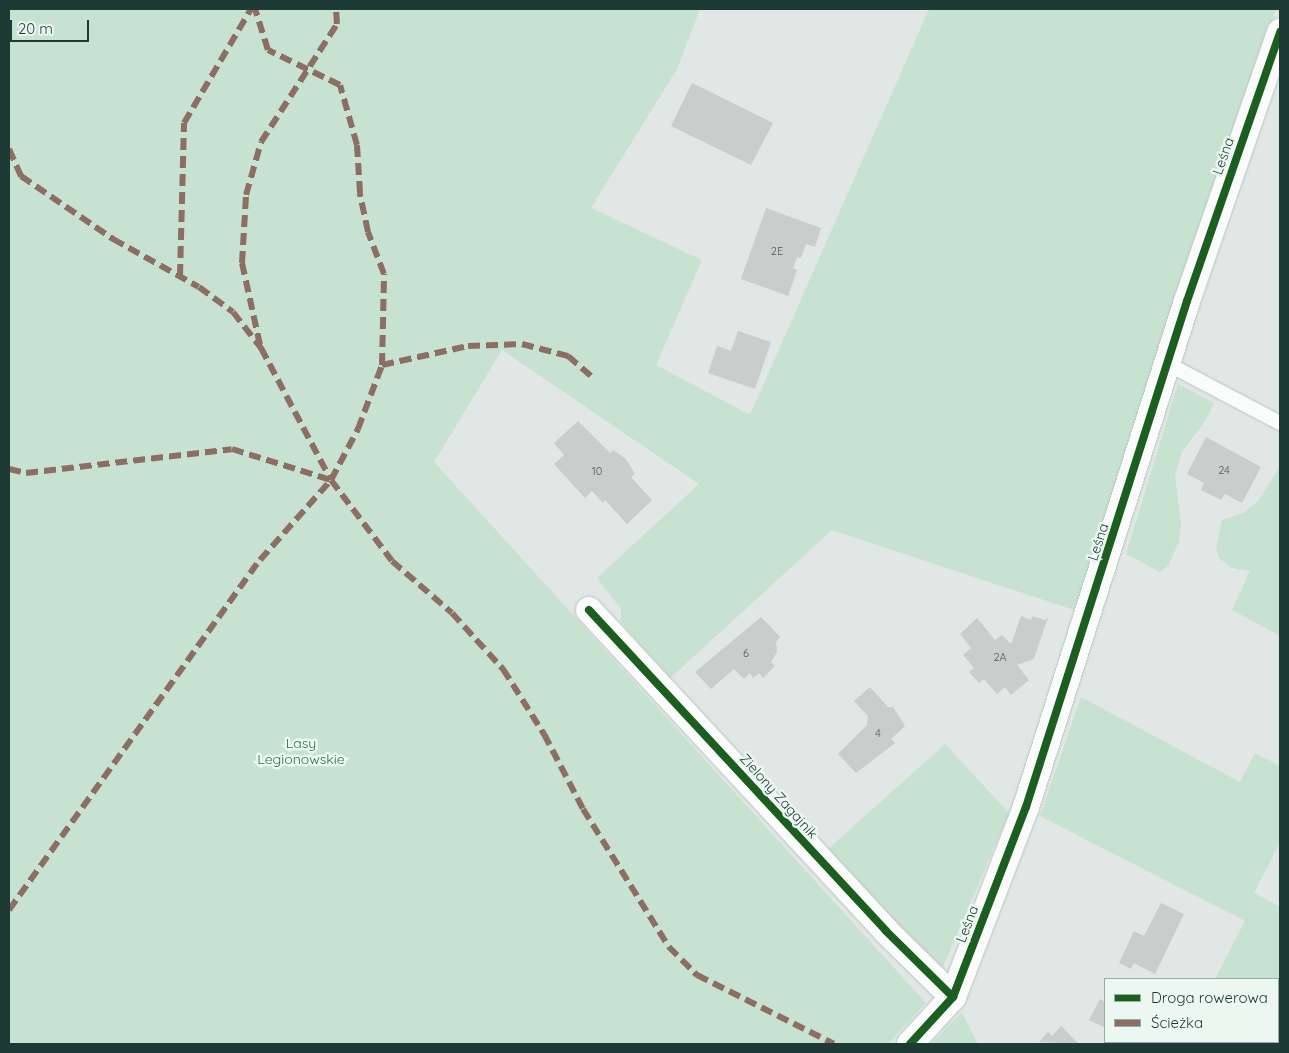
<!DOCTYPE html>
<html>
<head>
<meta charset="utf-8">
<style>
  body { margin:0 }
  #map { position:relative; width:1289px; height:1053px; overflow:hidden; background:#e0e7e4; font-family:Quicksand,sans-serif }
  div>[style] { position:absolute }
  .green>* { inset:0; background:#c7e2d0 }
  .building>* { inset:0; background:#c7cecb }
  .roads { filter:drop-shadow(0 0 1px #bdc4c1) drop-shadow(0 0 1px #bdc4c1) }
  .service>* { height:14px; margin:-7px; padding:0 7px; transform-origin:7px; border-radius:7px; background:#fafbfb }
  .minor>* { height:26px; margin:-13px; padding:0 13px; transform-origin:13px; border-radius:13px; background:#fafbfb }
  .quiet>* { height:6px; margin-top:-3px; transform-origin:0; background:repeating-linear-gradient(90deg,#8d6e63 0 12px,transparent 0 18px) }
  .cycleway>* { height:8px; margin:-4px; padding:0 4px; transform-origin:4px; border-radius:4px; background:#1b5e20 }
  span { translate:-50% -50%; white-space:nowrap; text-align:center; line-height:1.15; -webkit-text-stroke:5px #edf7f2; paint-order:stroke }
  .number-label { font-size:11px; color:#48605a }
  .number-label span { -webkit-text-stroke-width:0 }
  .street-label { font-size:14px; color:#1d3b34 }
  .park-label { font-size:14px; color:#247446 }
  .frame { position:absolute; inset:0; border:10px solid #1d3b34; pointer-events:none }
  .legend { position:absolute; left:1104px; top:978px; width:175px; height:65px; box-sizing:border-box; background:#edf7f2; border:1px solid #9aaca6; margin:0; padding:6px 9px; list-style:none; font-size:15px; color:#1d3b34 }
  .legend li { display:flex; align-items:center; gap:10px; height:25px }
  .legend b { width:25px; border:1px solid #9aaca6 }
  .scale { position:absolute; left:10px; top:20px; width:79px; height:22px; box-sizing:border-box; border:2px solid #1d3b34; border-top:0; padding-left:6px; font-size:15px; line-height:18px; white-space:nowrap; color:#1d3b34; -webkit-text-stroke:4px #edf7f2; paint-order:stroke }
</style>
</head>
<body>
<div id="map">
  <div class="green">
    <i style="clip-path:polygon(9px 9px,700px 9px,677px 69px,591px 208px,702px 260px,656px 365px,750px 415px,929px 9px,1276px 9px,1077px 611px,832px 530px,669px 679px,621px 622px,621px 609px,597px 578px,699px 484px,502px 350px,434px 462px,926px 1003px,888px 1044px,9px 1044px)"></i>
    <i style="clip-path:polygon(1178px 384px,1214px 403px,1205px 421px,1182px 452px,1175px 475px,1181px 523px,1179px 542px,1168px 566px,1160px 572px,1126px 554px)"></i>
    <i style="clip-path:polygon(1280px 466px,1280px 636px,1232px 610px,1250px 571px,1232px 568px,1219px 558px,1216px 547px,1222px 520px,1243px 513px,1258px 501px)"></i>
    <i style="clip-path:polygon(1081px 697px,1240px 782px,1255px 753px,1280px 766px,1280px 842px,1254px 893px,1280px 907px,1280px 1044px,1182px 1044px,1278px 1042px,1278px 979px,1215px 979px,1245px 921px,1040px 816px)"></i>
    <i style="clip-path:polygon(945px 744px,1009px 813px,940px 974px,827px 850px)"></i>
    <i style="clip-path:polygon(962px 1013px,978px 1044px,931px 1044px,947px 1027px)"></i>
  </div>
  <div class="building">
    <i style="clip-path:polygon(692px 83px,773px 123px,751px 165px,671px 126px)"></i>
    <i style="clip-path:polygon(766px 208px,821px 228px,815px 247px,806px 244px,801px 258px,797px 257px,793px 268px,797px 270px,788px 296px,741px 279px)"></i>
    <i style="clip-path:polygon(738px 331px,771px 342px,755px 389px,708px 373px,717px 346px,731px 351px)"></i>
    <i style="clip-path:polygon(578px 421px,610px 453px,613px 450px,626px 459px,635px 474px,631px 477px,652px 500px,627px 524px,605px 500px,603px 503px,592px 491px,585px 498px,554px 464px,564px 455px,554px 443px)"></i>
    <i style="clip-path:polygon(1206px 437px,1261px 467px,1242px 503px,1225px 494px,1221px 500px,1201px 490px,1204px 483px,1187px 474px)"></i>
    <i style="clip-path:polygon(1021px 616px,1031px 620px,1032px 616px,1045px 620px,1048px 617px,1034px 659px,1017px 665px,1029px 680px,1011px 695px,1005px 687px,997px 694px,984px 679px,979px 683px,969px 672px,974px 668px,963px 655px,971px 648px,960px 634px,977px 618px,995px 640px,1002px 635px,1011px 644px)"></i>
    <i style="clip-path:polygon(761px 617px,780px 637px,776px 642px,777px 652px,771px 662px,775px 666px,763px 678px,759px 673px,753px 678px,750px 673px,744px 679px,734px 669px,711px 689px,695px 672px)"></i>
    <i style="clip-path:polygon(870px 687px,888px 707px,893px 707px,905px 726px,891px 739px,895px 743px,856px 773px,838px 754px,867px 725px,868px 716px,854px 701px)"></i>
    <i style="clip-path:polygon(1161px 903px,1184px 914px,1155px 974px,1134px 963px,1131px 969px,1119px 963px,1134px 931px,1144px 936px)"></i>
    <i style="clip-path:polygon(1100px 999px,1105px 1002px,1104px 1027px,1089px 1020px)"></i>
    <i style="clip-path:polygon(1061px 1026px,1079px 1044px,1039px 1042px,1048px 1032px,1052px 1036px)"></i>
  </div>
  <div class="roads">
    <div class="service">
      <i style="left:1168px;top:364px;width:127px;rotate:27.8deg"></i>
    </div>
    <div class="minor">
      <i style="left:589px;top:610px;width:437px;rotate:47.2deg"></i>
      <i style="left:886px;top:931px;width:94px;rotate:44.6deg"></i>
      <i style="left:910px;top:1044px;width:64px;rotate:-47.5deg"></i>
      <i style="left:953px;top:997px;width:204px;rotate:-69deg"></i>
      <i style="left:1026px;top:807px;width:531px;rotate:-72.35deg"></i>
      <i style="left:1187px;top:301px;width:285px;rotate:-70.9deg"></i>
    </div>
  </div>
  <div class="quiet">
    <i style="left:9px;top:149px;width:30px;rotate:66deg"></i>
    <i style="left:21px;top:176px;width:112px;rotate:34.4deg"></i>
    <i style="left:113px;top:239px;width:98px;rotate:29.2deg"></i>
    <i style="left:199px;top:287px;width:42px;rotate:36.3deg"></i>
    <i style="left:233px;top:312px;width:46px;rotate:52.1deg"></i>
    <i style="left:261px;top:348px;width:149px;rotate:62.1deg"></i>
    <i style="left:331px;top:480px;width:101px;rotate:53deg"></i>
    <i style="left:392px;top:561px;width:79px;rotate:40.9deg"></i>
    <i style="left:452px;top:613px;width:76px;rotate:47.7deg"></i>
    <i style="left:503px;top:669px;width:77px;rotate:57.8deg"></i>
    <i style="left:544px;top:734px;width:85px;rotate:62.5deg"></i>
    <i style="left:583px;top:809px;width:163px;rotate:58.1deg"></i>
    <i style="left:669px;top:947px;width:40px;rotate:45deg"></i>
    <i style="left:697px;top:975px;width:153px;rotate:26.7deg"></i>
    <i style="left:180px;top:276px;width:153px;rotate:-88.5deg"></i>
    <i style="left:184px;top:123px;width:132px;rotate:-59.6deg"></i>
    <i style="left:260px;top:345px;width:84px;rotate:-102.4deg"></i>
    <i style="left:242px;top:263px;width:68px;rotate:-86.6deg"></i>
    <i style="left:246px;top:195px;width:55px;rotate:-74.2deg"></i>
    <i style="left:261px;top:142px;width:140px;rotate:-57.2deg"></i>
    <i style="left:337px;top:24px;width:15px;rotate:-94deg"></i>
    <i style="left:382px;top:365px;width:88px;rotate:-12.5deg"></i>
    <i style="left:468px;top:346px;width:54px;rotate:-2.1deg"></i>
    <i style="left:522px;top:344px;width:48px;rotate:14.6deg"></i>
    <i style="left:568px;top:356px;width:32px;rotate:41deg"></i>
    <i style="left:9px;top:469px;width:17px;rotate:13deg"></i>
    <i style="left:26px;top:473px;width:207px;rotate:-6.6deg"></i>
    <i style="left:232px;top:449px;width:104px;rotate:17.4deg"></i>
    <i style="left:9px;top:910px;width:431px;rotate:-54.4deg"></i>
    <i style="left:260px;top:560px;width:107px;rotate:-48.4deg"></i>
    <i style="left:331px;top:480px;width:58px;rotate:-62.1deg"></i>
    <i style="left:358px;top:429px;width:68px;rotate:-69.4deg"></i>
    <i style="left:382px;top:365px;width:91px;rotate:-88.7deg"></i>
    <i style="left:384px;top:274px;width:45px;rotate:-110.9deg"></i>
    <i style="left:368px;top:232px;width:40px;rotate:-102deg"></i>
    <i style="left:360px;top:193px;width:48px;rotate:-93.6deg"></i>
    <i style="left:357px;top:145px;width:62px;rotate:-105.8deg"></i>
    <i style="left:340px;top:85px;width:80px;rotate:-154.1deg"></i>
    <i style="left:268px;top:50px;width:43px;rotate:-107.6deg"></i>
  </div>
  <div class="cycleway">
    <i style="left:589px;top:610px;width:437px;rotate:47.2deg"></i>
    <i style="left:886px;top:931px;width:94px;rotate:44.6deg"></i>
    <i style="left:910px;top:1044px;width:64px;rotate:-47.5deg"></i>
    <i style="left:953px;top:997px;width:204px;rotate:-69deg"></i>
    <i style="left:1026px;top:807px;width:531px;rotate:-72.35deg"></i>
    <i style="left:1187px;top:301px;width:285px;rotate:-70.9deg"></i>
  </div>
  <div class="number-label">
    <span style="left:777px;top:251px">2E</span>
    <span style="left:1224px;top:470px">24</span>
    <span style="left:597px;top:471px">10</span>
    <span style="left:746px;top:653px">6</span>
    <span style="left:1000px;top:657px">2A</span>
    <span style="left:878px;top:733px">4</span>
  </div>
  <div class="street-label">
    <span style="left:1223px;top:156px;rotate:-71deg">Leśna</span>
    <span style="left:1098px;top:542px;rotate:-72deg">Leśna</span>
    <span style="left:779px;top:796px;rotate:48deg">Zielony Zagajnik</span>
    <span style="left:967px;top:924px;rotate:-69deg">Leśna</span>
  </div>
  <div class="park-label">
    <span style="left:301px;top:751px">Lasy<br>Legionowskie</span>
  </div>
  <div class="frame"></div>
  <ul class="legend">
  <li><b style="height:6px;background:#1b5e20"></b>Droga rowerowa</li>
  <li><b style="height:6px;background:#8d6e63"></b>Ścieżka</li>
  </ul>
  <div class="scale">20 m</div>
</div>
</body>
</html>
